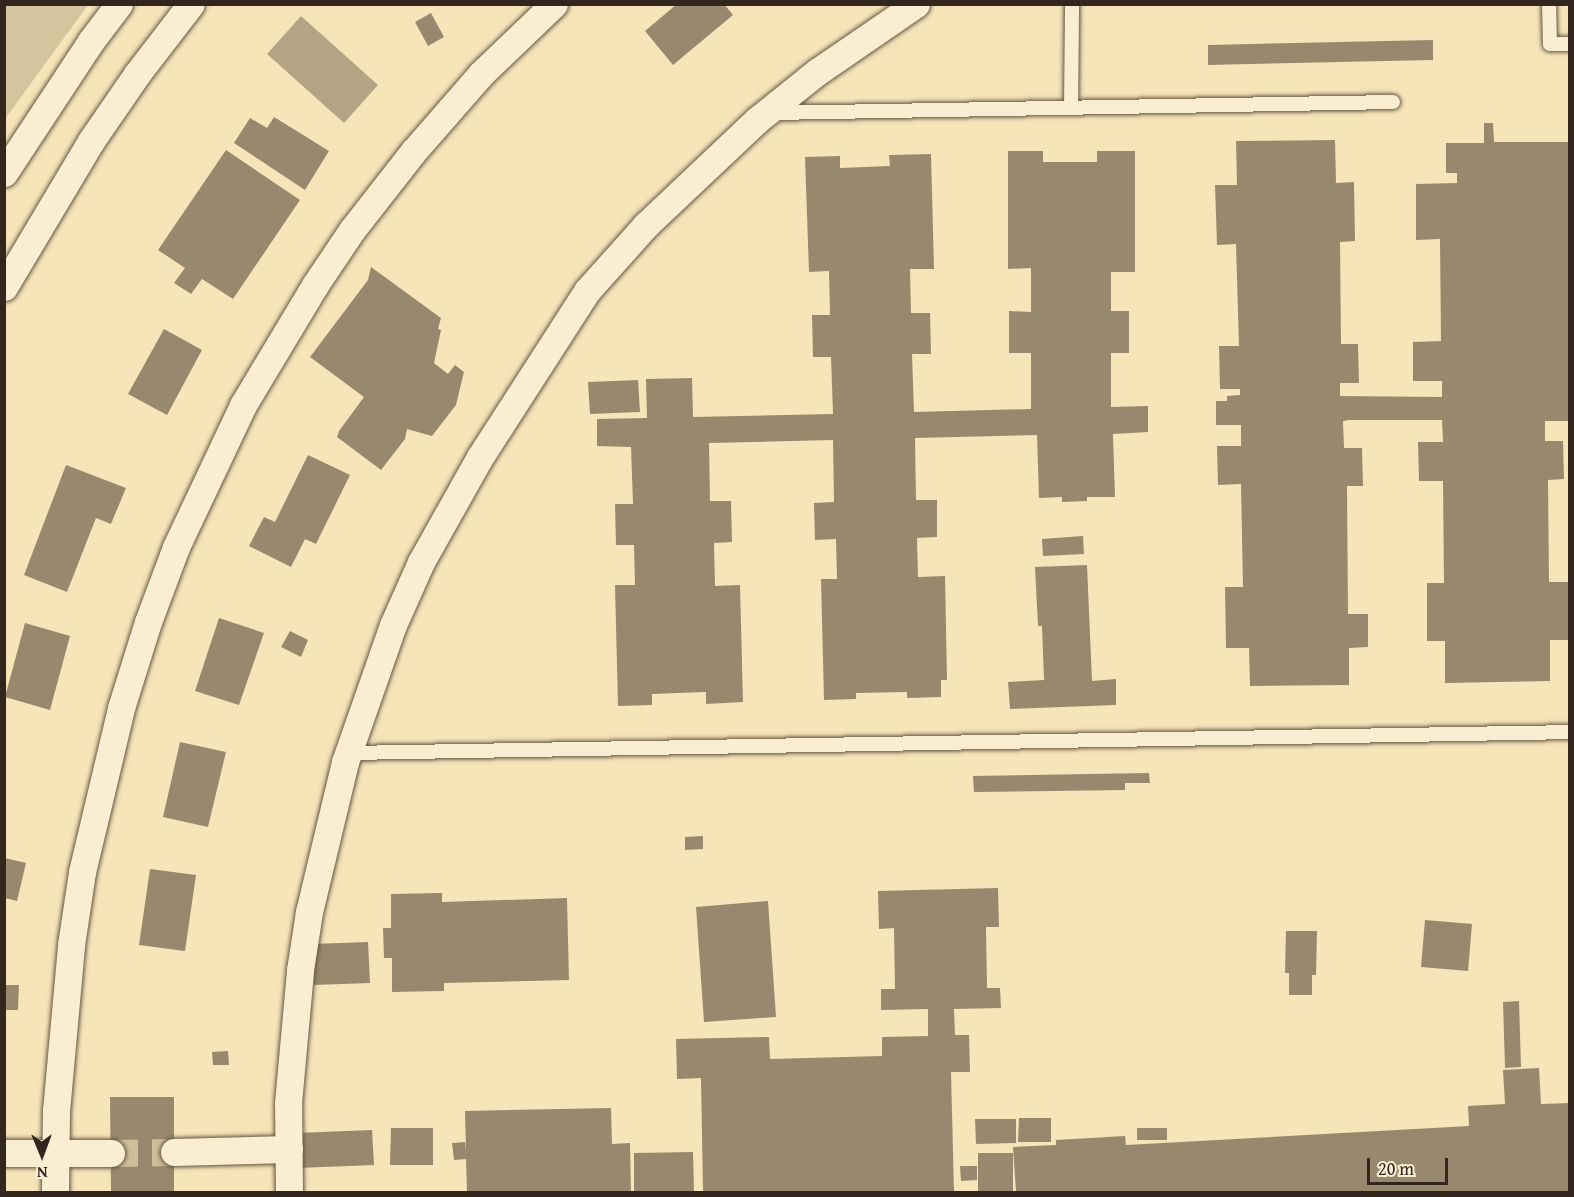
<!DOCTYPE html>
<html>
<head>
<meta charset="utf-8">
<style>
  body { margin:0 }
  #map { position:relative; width:1574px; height:1197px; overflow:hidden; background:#f6e5b8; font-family:"Gentium Book Plus",serif }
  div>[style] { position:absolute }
  .green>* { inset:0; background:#d5c59e }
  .water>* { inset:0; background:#b4a484 }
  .building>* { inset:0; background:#98896e }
  .street-tunnel>* { height:27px; margin-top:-13.5px; transform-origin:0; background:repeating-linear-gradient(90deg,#cfbf99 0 27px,transparent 0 41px) }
  .roads { filter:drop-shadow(0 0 2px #645644) drop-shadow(0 0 2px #645644) }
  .lane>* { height:14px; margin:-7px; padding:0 7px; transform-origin:7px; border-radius:7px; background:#f9eed1 }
  .street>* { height:27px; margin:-13.5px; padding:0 13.5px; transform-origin:13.5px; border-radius:13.5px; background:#f9eed1 }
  span { translate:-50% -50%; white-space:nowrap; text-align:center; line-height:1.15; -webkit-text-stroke:5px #f9eed1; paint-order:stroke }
  .frame { position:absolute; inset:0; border:6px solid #33261e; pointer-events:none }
  .north { position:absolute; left:12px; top:1125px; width:60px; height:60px; -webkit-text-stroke:4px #f9eed1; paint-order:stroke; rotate:179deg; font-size:16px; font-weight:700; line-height:24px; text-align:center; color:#33261e }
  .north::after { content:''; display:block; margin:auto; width:21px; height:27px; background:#33261e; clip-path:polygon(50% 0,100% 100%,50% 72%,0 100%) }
  .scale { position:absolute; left:1367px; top:1158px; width:81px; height:27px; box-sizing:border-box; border:3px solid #33261e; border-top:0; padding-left:8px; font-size:18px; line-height:21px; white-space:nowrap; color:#33261e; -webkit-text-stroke:4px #f9eed1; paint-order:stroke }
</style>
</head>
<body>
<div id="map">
  <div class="green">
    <i style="clip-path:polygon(5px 4px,88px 5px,5px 119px,4px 5px)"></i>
  </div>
  <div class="water">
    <i style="clip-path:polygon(301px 16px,378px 85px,344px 123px,267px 54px)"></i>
  </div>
  <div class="building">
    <i style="clip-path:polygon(677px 4px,724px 4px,733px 15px,673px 65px,645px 31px)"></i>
    <i style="clip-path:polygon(431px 13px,444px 37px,428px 46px,415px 22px)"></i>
    <i style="clip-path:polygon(1433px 40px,1433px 60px,1208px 65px,1208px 45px)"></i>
    <i style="clip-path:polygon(274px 117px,329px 151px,305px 190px,234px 143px,250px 118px,267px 128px)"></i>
    <i style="clip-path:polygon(1484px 123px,1493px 123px,1494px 142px,1570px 142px,1570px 421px,1545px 421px,1545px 441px,1563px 441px,1564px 479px,1548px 480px,1549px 582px,1569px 582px,1570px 640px,1550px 640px,1550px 681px,1445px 683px,1445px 641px,1427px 641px,1427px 583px,1444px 583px,1443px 481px,1419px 481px,1418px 442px,1443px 442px,1442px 420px,1349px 420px,1343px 421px,1344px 448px,1362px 448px,1363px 486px,1347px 486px,1348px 614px,1368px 614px,1368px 647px,1349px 648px,1349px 685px,1250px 686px,1249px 648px,1226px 648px,1225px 587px,1243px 587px,1241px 484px,1218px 485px,1217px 446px,1241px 446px,1241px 425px,1216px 425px,1216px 401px,1227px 401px,1227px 396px,1240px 395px,1240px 389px,1220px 389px,1219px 346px,1239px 346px,1236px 244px,1217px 245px,1215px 185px,1237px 185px,1236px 141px,1335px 140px,1336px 183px,1354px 182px,1355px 241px,1340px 242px,1341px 344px,1358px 344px,1359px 383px,1340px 383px,1340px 396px,1442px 397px,1442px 381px,1413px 381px,1413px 342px,1441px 341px,1440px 239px,1416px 240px,1416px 184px,1457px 183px,1457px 173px,1446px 173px,1446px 143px,1484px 143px)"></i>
    <i style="clip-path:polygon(226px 150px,300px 200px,233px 299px,202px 279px,191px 294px,174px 283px,185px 268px,158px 250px)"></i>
    <i style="clip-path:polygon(1008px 151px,1043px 151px,1043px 162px,1097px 162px,1097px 151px,1135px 151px,1135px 272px,1111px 272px,1111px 311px,1129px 311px,1129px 353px,1111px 353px,1111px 407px,1148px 406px,1148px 432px,1113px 434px,1115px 497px,1087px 497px,1087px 501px,1062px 502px,1062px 497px,1039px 498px,1037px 435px,915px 438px,916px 500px,937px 500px,937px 537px,917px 538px,918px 577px,945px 576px,947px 680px,941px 680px,941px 697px,907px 698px,907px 692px,856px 693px,856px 699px,824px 700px,821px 579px,837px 579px,836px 539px,815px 540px,814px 503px,834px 502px,833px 440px,709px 443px,710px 501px,731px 501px,732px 542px,714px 543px,715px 586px,740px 585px,743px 702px,706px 704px,706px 692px,652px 694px,652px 705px,618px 706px,615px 585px,635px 585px,634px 545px,616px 545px,615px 504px,633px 504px,631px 447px,597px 446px,597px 419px,647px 418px,646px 379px,692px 378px,693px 417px,833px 414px,831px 357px,813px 357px,812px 315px,830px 315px,829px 271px,809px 272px,805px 157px,840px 156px,840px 168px,890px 166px,889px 155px,931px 154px,934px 269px,910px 269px,911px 313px,930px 313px,931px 354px,912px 354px,914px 412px,1031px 409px,1031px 353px,1009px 353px,1009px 311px,1031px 312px,1031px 268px,1008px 269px)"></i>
    <i style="clip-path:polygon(371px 267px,441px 318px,438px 329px,441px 330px,434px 363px,448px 374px,455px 365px,464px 372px,456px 405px,432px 436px,407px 429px,405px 439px,381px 470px,337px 437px,339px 431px,364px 397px,310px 357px,368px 280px)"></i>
    <i style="clip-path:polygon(164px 329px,202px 350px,167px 415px,128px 394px)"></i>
    <i style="clip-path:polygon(638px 380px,640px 412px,590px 414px,588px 382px)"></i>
    <i style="clip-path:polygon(308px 455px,350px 475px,316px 544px,305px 539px,291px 567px,249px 546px,264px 517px,275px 522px)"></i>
    <i style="clip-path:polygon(66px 465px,126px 488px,111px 524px,96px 518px,67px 592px,24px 575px)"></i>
    <i style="clip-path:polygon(1083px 536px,1084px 554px,1043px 556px,1042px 539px)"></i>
    <i style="clip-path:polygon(1087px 565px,1092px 681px,1116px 679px,1116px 705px,1010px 709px,1008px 682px,1044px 680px,1042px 626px,1038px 626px,1035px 567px)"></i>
    <i style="clip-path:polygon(219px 618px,264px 633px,239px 705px,195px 691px)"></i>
    <i style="clip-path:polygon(25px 623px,70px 636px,50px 710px,5px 697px)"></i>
    <i style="clip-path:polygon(290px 631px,308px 640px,301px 657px,281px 647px)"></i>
    <i style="clip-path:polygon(180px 742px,226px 752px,208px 827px,163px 817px)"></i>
    <i style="clip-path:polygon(1149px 773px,1150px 783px,1125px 783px,1125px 790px,974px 792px,973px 776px)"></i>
    <i style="clip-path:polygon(703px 836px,703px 849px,685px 850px,685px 837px)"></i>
    <i style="clip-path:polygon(5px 858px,26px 863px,17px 901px,5px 898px)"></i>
    <i style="clip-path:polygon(150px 869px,196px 875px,185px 951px,139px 945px)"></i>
    <i style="clip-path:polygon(998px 888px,999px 927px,986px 927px,987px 988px,1000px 988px,1001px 1008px,954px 1009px,955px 1035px,969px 1035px,970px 1072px,951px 1072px,954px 1192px,703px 1192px,701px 1078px,677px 1079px,676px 1039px,769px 1037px,770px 1059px,882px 1056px,882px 1037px,928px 1036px,928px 1009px,881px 1010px,881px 989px,895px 989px,894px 928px,879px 929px,878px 891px)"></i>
    <i style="clip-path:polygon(442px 893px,442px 902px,567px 898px,569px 980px,444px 983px,444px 991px,392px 992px,392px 958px,384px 958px,383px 928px,391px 928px,391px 894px)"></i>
    <i style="clip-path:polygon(768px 901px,776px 1017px,704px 1022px,696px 907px)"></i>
    <i style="clip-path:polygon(1425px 920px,1472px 924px,1468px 971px,1421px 967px)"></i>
    <i style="clip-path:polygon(1286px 931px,1317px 931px,1316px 975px,1312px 975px,1312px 995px,1289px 995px,1289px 973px,1285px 973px)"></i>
    <i style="clip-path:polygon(368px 942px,370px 983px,314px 985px,312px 944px)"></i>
    <i style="clip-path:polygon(4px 985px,19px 985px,18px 1010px,4px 1010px)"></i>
    <i style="clip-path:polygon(1519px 1001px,1521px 1067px,1505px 1068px,1503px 1002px)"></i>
    <i style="clip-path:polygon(228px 1051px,229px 1065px,213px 1065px,212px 1052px)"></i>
    <i style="clip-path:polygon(1539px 1068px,1541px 1104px,1570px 1103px,1570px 1192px,1016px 1192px,1013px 1147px,1056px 1145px,1056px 1140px,1125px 1136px,1126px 1145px,1469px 1126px,1468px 1106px,1505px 1104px,1503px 1070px)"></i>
    <i style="clip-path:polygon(110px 1097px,174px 1097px,174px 1192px,111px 1192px)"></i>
    <i style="clip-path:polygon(611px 1108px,612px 1144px,630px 1143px,631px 1192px,467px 1192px,466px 1159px,454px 1160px,452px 1143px,465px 1142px,466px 1151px,465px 1111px)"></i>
    <i style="clip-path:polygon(1019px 1118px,1051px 1118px,1051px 1142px,1018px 1142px)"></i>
    <i style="clip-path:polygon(975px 1119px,1016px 1119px,1016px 1143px,976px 1144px)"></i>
    <i style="clip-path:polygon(391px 1128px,433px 1128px,433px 1165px,390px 1165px)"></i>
    <i style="clip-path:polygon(1137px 1128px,1167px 1128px,1167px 1140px,1137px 1140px)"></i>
    <i style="clip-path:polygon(372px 1130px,374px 1165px,298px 1168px,297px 1133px)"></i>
    <i style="clip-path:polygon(693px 1152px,694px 1192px,634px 1192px,634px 1153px)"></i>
    <i style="clip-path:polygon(978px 1153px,1013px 1153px,1013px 1192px,978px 1192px)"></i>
    <i style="clip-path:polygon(960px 1166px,977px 1166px,977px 1180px,961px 1181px)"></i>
  </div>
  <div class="street-tunnel">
    <i style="left:111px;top:1153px;width:63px;rotate:-0.9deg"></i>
  </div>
  <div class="roads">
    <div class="lane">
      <i style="left:1549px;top:4px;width:40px;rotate:88.6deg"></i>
      <i style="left:1550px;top:44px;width:20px"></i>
      <i style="left:1071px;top:108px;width:104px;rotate:-89.4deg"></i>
      <i style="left:771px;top:113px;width:622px;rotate:-1.01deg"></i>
      <i style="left:348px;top:753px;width:1222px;rotate:-0.98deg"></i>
    </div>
    <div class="street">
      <i style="left:4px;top:173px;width:158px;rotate:-56.6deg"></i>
      <i style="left:91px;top:41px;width:46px;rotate:-52.9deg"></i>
      <i style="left:4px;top:287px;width:170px;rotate:-59.2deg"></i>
      <i style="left:91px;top:141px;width:81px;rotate:-55.5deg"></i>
      <i style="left:137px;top:74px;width:88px;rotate:-52.4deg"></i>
      <i style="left:174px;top:1152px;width:115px;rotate:-1.5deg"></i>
      <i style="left:4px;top:1153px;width:107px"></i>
      <i style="left:55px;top:1192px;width:81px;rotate:-89.3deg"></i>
      <i style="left:56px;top:1111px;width:167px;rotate:-84.8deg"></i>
      <i style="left:71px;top:945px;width:74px;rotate:-81.4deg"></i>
      <i style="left:82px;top:872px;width:169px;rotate:-76.6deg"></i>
      <i style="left:121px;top:708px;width:90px;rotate:-72.6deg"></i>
      <i style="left:148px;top:622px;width:80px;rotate:-69.5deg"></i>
      <i style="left:176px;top:547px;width:157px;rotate:-64.7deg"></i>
      <i style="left:243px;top:405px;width:140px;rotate:-59deg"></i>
      <i style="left:315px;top:285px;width:66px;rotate:-56.1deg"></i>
      <i style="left:352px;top:230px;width:99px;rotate:-52deg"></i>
      <i style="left:413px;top:152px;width:103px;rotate:-48.9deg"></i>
      <i style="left:481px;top:74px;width:101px;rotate:-43.8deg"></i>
      <i style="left:289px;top:1192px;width:89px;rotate:-90.6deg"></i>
      <i style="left:288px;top:1103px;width:134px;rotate:-84.8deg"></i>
      <i style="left:300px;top:970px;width:59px;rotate:-81.2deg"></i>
      <i style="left:309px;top:912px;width:154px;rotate:-76.5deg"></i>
      <i style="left:345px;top:762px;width:145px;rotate:-70.7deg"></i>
      <i style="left:393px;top:625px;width:69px;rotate:-66deg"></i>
      <i style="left:421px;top:562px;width:120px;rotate:-60.7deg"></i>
      <i style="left:480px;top:457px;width:197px;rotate:-57.2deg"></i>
      <i style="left:587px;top:291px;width:89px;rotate:-48.2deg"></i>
      <i style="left:646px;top:225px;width:153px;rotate:-43.4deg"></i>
      <i style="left:757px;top:120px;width:77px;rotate:-38.7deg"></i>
      <i style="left:817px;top:72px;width:120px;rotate:-34.5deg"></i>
    </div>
  </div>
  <div class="frame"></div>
  <div class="north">N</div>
  <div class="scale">20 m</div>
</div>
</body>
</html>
